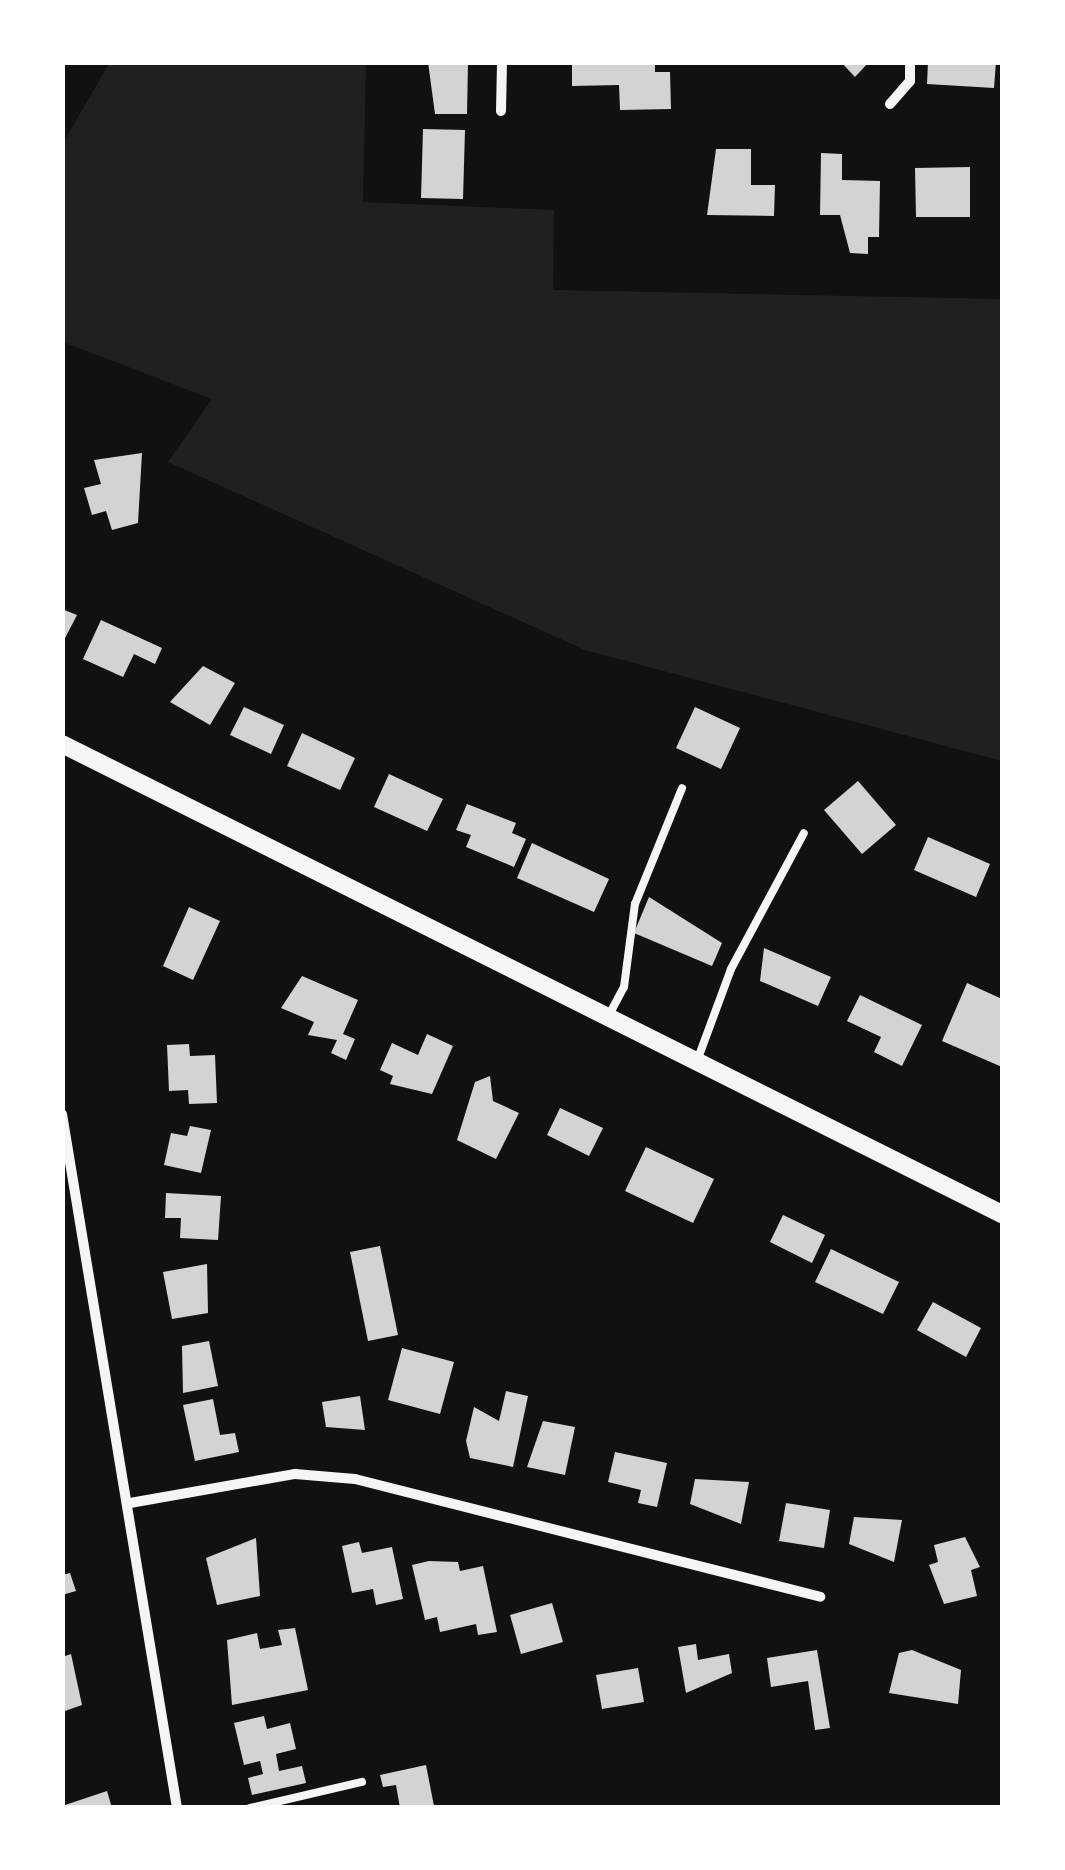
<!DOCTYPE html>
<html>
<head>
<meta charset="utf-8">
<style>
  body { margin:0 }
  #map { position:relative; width:1065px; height:1870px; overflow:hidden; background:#111; font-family:Bitter,serif }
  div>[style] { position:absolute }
  .green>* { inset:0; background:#202020 }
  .building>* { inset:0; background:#d3d3d3 }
  .service>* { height:8px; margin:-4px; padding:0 4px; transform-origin:4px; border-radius:4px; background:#f5f5f5 }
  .minor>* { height:10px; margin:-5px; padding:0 5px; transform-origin:5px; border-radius:5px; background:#f5f5f5 }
  .tertiary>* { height:18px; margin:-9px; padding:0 9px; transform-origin:9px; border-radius:9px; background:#f5f5f5 }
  span { translate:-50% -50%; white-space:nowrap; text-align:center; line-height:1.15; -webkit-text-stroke:10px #fff; paint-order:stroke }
  .frame { position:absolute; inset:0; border:65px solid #fff; pointer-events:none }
</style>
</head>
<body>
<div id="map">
  <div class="green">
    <i style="clip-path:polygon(110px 62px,366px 63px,363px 202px,554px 210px,553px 290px,1002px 299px,1002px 761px,585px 650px,168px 462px,212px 399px,63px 342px,63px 143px)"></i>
  </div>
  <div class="building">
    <i style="clip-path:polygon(428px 62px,468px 62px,467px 114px,435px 114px)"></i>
    <i style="clip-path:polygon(572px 62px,655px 62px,655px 72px,670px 72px,671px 109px,620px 110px,619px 85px,572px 86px)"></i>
    <i style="clip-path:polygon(841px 62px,869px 62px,855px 77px)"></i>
    <i style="clip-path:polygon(928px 62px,996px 62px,994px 88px,927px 84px)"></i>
    <i style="clip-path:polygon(423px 129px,465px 130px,463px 199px,421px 198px)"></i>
    <i style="clip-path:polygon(716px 149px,751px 149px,751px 185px,775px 185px,774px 216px,707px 215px)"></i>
    <i style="clip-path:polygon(821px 153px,842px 154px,842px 180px,880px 181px,879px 237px,868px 237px,868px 254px,850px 253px,840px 215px,820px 215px)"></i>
    <i style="clip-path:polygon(970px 167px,970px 217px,916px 217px,915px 168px)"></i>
    <i style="clip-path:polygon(142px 453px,138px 523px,112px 530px,106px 511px,92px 515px,84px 488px,101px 484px,94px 460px)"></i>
    <i style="clip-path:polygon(62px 609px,77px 615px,62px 644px)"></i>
    <i style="clip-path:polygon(101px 620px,162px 648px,155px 664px,134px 654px,123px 677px,83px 659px)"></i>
    <i style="clip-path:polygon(203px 666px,235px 683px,210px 725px,170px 702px)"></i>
    <i style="clip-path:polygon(244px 707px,284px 725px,271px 754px,230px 735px)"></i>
    <i style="clip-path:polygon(695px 707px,740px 728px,721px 769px,676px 748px)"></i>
    <i style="clip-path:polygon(302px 733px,355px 758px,340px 790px,287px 766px)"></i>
    <i style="clip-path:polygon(389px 774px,443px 799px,427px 831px,374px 807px)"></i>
    <i style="clip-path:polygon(858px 781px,896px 825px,862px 854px,824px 810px)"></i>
    <i style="clip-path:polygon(467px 804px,516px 823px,512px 833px,526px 839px,514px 867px,466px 847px,471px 835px,456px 830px)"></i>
    <i style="clip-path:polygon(928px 837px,990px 864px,976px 897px,914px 870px)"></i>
    <i style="clip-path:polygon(532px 843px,609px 879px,594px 912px,517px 878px)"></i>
    <i style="clip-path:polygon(649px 897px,722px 943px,712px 966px,634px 933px)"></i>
    <i style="clip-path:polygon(189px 907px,220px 921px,193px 980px,163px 966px)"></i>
    <i style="clip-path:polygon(764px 948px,831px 977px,818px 1006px,760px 981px)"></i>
    <i style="clip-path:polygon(302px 976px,358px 1000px,343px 1034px,355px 1039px,346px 1060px,331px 1053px,337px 1040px,308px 1035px,314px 1022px,281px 1008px)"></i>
    <i style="clip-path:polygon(967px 983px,1002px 999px,1002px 1067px,942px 1041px)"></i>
    <i style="clip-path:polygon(860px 995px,922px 1025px,902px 1066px,874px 1052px,881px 1037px,847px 1021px)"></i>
    <i style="clip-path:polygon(427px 1034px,453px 1046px,432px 1094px,390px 1084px,393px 1076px,380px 1070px,392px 1043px,418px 1055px)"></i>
    <i style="clip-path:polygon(189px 1044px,190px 1056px,215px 1055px,217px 1103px,189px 1104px,188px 1090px,169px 1091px,167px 1045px)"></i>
    <i style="clip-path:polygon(490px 1076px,493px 1101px,519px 1113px,496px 1159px,457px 1140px,475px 1082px)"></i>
    <i style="clip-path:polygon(560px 1108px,603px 1128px,589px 1156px,547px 1135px)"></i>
    <i style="clip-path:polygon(190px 1126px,211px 1130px,201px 1173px,164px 1165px,171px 1133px,187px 1136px)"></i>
    <i style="clip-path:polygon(646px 1147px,714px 1179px,693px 1223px,625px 1191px)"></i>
    <i style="clip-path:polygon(166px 1193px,221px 1196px,218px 1240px,180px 1238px,181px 1218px,165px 1218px)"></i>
    <i style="clip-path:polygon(783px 1215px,825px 1235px,812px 1263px,770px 1242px)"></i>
    <i style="clip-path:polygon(380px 1246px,398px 1335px,368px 1341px,350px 1252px)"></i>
    <i style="clip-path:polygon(831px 1249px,899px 1282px,883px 1314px,815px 1282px)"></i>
    <i style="clip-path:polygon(207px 1264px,208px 1313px,172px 1319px,163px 1272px)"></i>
    <i style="clip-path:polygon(933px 1302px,981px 1328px,966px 1357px,917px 1330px)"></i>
    <i style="clip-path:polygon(209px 1341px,218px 1386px,183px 1393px,182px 1346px)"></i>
    <i style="clip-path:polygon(402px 1348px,454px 1362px,440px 1414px,388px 1400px)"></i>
    <i style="clip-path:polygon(506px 1391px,528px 1396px,513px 1467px,470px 1458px,466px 1441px,474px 1407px,499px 1421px)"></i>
    <i style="clip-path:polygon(360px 1396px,365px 1430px,326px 1427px,322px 1402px)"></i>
    <i style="clip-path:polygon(213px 1399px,220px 1435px,235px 1433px,239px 1452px,195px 1461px,183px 1405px)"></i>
    <i style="clip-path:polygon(543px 1421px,575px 1427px,565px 1475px,527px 1467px)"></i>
    <i style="clip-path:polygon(615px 1452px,667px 1463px,657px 1507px,638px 1503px,641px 1490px,608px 1482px)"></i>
    <i style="clip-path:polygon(695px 1479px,749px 1482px,741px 1524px,690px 1504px)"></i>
    <i style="clip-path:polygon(786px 1503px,830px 1510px,824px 1548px,779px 1541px)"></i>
    <i style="clip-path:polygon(854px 1517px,902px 1520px,894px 1562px,849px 1544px)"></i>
    <i style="clip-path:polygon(965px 1537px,980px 1567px,971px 1570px,977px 1596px,944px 1604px,929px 1565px,938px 1562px,934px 1545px)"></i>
    <i style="clip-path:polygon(256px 1538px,260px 1596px,217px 1605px,206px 1558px)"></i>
    <i style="clip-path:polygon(359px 1542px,362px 1553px,392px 1547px,403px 1599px,376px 1605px,373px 1589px,352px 1593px,342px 1546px)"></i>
    <i style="clip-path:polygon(429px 1561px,458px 1562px,460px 1571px,483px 1566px,497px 1632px,478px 1635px,476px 1624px,440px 1632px,437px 1617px,425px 1620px,412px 1565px)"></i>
    <i style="clip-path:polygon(70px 1573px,76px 1591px,62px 1595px,62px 1575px)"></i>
    <i style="clip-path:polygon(552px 1603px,563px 1642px,521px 1654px,510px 1615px)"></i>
    <i style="clip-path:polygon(295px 1628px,308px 1690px,232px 1705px,227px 1640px,257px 1633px,260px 1649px,282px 1645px,278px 1630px)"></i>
    <i style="clip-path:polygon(696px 1644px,698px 1660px,729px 1654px,732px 1673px,686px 1693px,678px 1647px)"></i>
    <i style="clip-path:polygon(817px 1650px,830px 1728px,815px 1730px,808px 1681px,771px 1687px,767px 1658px)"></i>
    <i style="clip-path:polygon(912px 1650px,961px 1670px,958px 1704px,889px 1693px,899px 1653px)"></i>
    <i style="clip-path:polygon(71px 1654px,82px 1705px,62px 1712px,62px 1657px)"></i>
    <i style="clip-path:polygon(638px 1668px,644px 1702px,602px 1709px,596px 1675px)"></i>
    <i style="clip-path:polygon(264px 1716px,267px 1729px,290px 1723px,296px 1749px,276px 1754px,279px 1771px,302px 1766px,306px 1783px,252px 1795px,248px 1778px,263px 1774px,260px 1761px,244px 1765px,234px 1723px)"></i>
    <i style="clip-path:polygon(426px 1765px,434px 1806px,400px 1808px,396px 1785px,383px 1787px,380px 1775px)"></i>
    <i style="clip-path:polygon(107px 1791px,112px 1808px,62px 1808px,62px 1806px)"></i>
  </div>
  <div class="service">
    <i style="left:608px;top:1017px;width:34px;rotate:-62deg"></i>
    <i style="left:624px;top:987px;width:84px;rotate:-82.5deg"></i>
    <i style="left:635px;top:904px;width:125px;rotate:-67.9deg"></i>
    <i style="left:697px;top:1061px;width:98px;rotate:-69.7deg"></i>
    <i style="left:731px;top:969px;width:154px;rotate:-61.8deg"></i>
    <i style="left:250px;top:1808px;width:115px;rotate:-13.1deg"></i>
  </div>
  <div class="minor">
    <i style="left:890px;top:104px;width:30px;rotate:-49deg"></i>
    <i style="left:910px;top:81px;width:19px;rotate:-90deg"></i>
    <i style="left:501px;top:111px;width:49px;rotate:-88.8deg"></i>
    <i style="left:62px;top:1114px;width:703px;rotate:80.59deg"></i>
    <i style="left:130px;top:1503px;width:168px;rotate:-10deg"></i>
    <i style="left:295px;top:1474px;width:60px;rotate:4.8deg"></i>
    <i style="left:355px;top:1479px;width:480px;rotate:14.2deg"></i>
  </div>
  <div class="tertiary">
    <i style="left:62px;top:744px;width:1051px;rotate:26.57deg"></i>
  </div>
  <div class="frame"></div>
</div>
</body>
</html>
